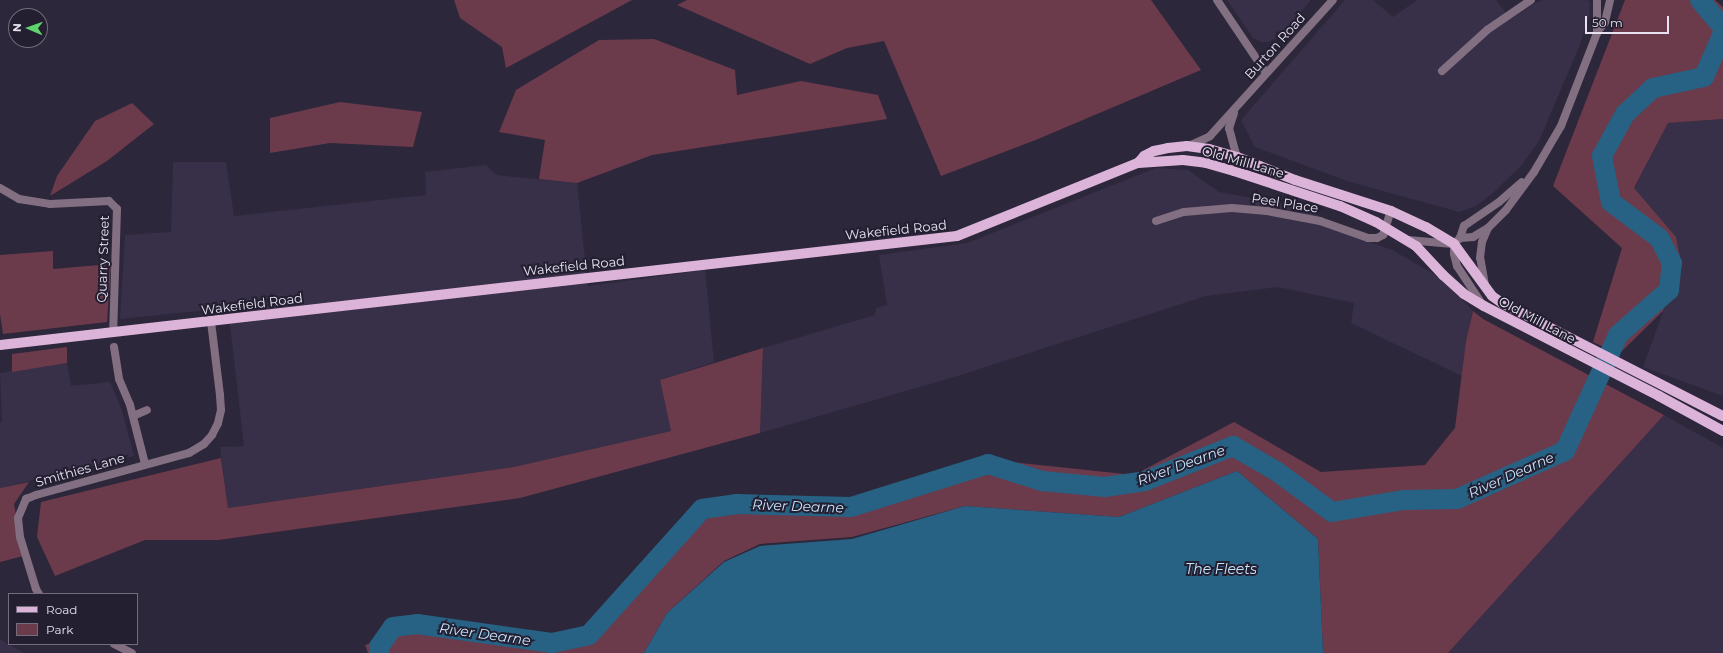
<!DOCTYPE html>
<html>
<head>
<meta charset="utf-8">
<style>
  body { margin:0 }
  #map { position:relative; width:1723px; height:653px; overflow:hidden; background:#2d273b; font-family:Montserrat,sans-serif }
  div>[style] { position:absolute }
  .built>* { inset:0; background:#382f48 }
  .green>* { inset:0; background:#6b3a4b }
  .water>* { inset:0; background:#276284 }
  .river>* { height:20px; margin:-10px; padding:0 10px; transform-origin:10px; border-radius:10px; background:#276284 }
  .minor>* { height:8px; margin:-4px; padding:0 4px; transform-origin:4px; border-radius:4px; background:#836f82 }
  .tertiary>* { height:8px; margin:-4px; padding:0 4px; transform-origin:4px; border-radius:4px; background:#836f82 }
  .primary>* { height:10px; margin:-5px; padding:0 5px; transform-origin:5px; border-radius:5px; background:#dcb3d9 }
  span { translate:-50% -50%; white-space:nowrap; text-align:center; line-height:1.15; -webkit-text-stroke:4px #241e31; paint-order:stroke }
  .street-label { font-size:13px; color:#e6e2f0 }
  .water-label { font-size:14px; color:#c5e5fb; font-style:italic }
  .legend { position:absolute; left:8px; top:593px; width:130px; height:52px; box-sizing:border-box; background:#241e31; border:1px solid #726c7d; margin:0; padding:5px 7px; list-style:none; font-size:12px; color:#e6e2f0 }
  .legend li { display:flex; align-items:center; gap:8px; height:20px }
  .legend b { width:20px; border:1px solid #726c7d }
  .north { position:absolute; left:8px; top:8px; width:40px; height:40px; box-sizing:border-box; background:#241e31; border:1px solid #726c7d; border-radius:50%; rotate:272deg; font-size:11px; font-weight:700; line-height:16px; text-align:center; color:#e6e2f0 }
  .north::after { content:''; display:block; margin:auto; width:14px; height:18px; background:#5dd56c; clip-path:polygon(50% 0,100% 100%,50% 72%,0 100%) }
  .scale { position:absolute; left:1585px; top:16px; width:84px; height:18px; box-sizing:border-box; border:2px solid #e6e2f0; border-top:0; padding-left:5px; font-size:12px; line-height:14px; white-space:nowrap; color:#e6e2f0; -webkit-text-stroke:3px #241e31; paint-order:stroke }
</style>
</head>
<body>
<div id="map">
  <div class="built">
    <i style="clip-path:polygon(1227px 0,1311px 0,1279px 37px,1268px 42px,1261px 42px,1253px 38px)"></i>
    <i style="clip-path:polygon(1345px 0,1373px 0,1393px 17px,1417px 0,1496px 0,1511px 19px,1535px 3px,1543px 0,1588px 0,1590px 3px,1589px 17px,1579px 47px,1539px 141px,1521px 166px,1493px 193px,1476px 206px,1459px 212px,1347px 181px,1255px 147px,1241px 120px)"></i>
    <i style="clip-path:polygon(1723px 119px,1723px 396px,1643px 367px,1681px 262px,1634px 189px,1668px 123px)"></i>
    <i style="clip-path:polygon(173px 162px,226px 162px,234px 216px,426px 195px,425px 172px,486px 165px,496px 175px,577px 183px,588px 286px,705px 270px,714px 362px,660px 380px,671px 431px,514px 467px,228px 508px,220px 447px,244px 446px,228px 308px,120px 319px,125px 235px,171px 232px)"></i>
    <i style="clip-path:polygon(1156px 168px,1188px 170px,1219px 192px,1302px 207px,1364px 240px,1392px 250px,1443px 279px,1473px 311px,1466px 341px,1462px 376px,1351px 323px,1354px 303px,1278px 287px,1206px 296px,961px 375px,760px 433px,763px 348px,875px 315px,876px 308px,887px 305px,879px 255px,967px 243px)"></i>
    <i style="clip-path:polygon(67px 363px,71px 386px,110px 382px,122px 410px,134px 456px,0 488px,0 423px,2px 422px,0 373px)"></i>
    <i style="clip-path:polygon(1664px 415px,1723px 448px,1723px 653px,1448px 653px)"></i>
    <i style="clip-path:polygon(0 639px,6px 643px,24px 653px,0 653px)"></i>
  </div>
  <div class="green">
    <i style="clip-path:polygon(454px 0,632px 0,506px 68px,502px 47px,460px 18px)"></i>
    <i style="clip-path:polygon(687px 0,1151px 0,1201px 70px,1038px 139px,941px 176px,884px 41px,847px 48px,810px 64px,677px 5px)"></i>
    <i style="clip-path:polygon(1625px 0,1715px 0,1723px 7px,1723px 119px,1668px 123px,1634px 188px,1676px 237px,1681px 262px,1663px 311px,1619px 354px,1593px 342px,1622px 248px,1553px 186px)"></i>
    <i style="clip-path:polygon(654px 39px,735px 70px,737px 95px,801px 81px,878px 95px,887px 119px,652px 155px,577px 183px,539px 179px,545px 140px,499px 132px,516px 90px,599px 40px)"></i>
    <i style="clip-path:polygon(340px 102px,422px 112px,413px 147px,330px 143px,270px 153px,270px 118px)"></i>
    <i style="clip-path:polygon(132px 103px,154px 124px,107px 161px,50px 196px,57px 176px,95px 121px)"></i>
    <i style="clip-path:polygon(53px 251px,53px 269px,111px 264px,107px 322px,3px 334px,0 314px,0 255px)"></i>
    <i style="clip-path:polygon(1473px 311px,1483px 319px,1664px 415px,1448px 653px,1323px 653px,1318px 539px,1237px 471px,1119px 517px,965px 506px,852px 537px,760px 544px,724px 561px,667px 613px,644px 653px,368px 653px,365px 645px,407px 631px,590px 642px,702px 509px,736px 504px,851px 507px,983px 459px,1134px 475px,1234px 422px,1321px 472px,1425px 465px,1455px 428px,1466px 341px)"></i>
    <i style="clip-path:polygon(67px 347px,67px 363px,12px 372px,12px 354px)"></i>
    <i style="clip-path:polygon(763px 348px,760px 433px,520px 498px,219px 540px,145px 540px,55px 576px,37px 537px,41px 502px,221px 458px,228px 508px,514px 467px,671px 431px,660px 380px)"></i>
    <i style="clip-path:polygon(29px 482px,14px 504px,23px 556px,0 562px,0 488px)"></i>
  </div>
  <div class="water">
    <i style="clip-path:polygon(1237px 471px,1318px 539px,1323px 653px,644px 653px,667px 613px,724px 562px,760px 546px,852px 539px,965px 506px,1119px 517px)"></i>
  </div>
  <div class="river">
    <i style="left:1700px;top:0;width:35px;rotate:50deg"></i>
    <i style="left:379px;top:653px;width:6px;rotate:-90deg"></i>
    <i style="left:379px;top:647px;width:24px;rotate:-55deg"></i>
    <i style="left:393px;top:627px;width:24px;rotate:-7deg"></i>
    <i style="left:417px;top:624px;width:136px;rotate:8deg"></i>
    <i style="left:552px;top:643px;width:38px;rotate:-12deg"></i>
    <i style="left:589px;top:635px;width:169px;rotate:-48.1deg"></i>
    <i style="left:702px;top:509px;width:34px;rotate:-8deg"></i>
    <i style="left:736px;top:504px;width:115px;rotate:1.5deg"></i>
    <i style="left:851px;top:507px;width:144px;rotate:-17.4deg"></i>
    <i style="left:988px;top:464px;width:57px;rotate:17.5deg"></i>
    <i style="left:1042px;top:481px;width:63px;rotate:5.4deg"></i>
    <i style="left:1105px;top:487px;width:40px;rotate:-8.5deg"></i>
    <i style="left:1145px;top:481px;width:95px;rotate:-21.7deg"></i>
    <i style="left:1233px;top:446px;width:50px;rotate:30.2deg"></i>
    <i style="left:1276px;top:471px;width:69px;rotate:36.2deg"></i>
    <i style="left:1332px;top:512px;width:73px;rotate:-9.5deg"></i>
    <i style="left:1404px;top:500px;width:53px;rotate:-1.1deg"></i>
    <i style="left:1457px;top:499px;width:118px;rotate:-24deg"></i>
    <i style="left:1565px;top:451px;width:128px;rotate:-65.4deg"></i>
    <i style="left:1618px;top:335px;width:68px;rotate:-41.4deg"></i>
    <i style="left:1669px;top:290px;width:27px;rotate:-84deg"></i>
    <i style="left:1672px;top:263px;width:28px;rotate:-117deg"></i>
    <i style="left:1659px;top:238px;width:60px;rotate:-143.1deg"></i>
    <i style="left:1611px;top:202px;width:47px;rotate:-101.1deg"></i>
    <i style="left:1602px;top:156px;width:48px;rotate:-61.3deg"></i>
    <i style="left:1625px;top:114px;width:38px;rotate:-43deg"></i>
    <i style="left:1653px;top:88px;width:52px;rotate:-12.2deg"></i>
    <i style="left:1704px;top:77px;width:48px;rotate:-66.6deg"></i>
  </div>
  <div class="minor">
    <i style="left:1217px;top:0;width:88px;rotate:56.1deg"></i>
    <i style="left:1442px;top:71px;width:61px;rotate:-42.3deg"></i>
    <i style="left:1487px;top:30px;width:53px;rotate:-34.3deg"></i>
    <i style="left:1234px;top:113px;width:16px;rotate:108deg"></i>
    <i style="left:1229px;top:128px;width:30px;rotate:75deg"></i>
    <i style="left:1189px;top:146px;width:23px;rotate:-25deg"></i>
    <i style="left:1210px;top:136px;width:183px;rotate:-47.9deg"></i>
    <i style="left:0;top:188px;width:22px;rotate:30deg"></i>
    <i style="left:19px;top:199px;width:31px;rotate:9deg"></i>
    <i style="left:50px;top:204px;width:59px;rotate:-2.9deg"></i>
    <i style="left:109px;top:201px;width:11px;rotate:45deg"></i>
    <i style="left:117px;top:209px;width:124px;rotate:91.8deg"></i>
    <i style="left:1156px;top:221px;width:29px;rotate:-18deg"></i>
    <i style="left:1184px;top:212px;width:48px;rotate:-4.8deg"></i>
    <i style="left:1232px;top:208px;width:35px;rotate:5deg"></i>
    <i style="left:1267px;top:211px;width:54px;rotate:10.7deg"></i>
    <i style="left:1320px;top:221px;width:51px;rotate:19.5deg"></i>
    <i style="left:1368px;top:238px;width:9px"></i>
    <i style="left:1377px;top:238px;width:7px;rotate:-27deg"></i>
    <i style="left:1383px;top:235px;width:25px;rotate:-72deg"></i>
    <i style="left:114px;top:347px;width:32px;rotate:81deg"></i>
    <i style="left:119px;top:379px;width:28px;rotate:67deg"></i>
    <i style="left:130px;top:405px;width:61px;rotate:75.7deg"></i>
    <i style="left:133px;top:416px;width:15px;rotate:-23deg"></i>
  </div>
  <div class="tertiary">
    <i style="left:1597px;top:32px;width:13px;rotate:-51deg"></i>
    <i style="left:1605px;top:22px;width:23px;rotate:-77deg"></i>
    <i style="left:1460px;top:238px;width:13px;rotate:-4deg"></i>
    <i style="left:1473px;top:237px;width:17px;rotate:-31deg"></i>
    <i style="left:1408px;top:240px;width:45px;rotate:5.1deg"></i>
    <i style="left:1485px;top:285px;width:27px;rotate:-100deg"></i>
    <i style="left:1480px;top:258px;width:16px;rotate:-83deg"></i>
    <i style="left:1482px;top:242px;width:15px;rotate:-67deg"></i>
    <i style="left:1488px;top:228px;width:25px;rotate:-45deg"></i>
    <i style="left:1506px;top:210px;width:47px;rotate:-53.6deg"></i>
    <i style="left:1534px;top:172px;width:53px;rotate:-59.6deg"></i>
    <i style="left:1561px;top:126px;width:100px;rotate:-68.8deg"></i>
    <i style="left:1597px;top:33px;width:33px;rotate:-90deg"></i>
    <i style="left:1482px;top:304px;width:45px;rotate:-123.3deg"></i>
    <i style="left:1457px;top:266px;width:12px;rotate:-104deg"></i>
    <i style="left:1454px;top:254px;width:10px;rotate:-90deg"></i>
    <i style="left:1454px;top:244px;width:8px;rotate:-45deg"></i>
    <i style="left:1460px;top:238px;width:13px;rotate:-72deg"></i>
    <i style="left:1464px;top:226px;width:42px;rotate:-34.4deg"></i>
    <i style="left:1499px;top:202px;width:30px;rotate:-41deg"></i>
    <i style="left:39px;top:594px;width:6px;rotate:-121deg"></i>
    <i style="left:36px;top:589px;width:54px;rotate:-107.1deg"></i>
    <i style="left:20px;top:537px;width:19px;rotate:-96deg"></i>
    <i style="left:18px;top:518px;width:21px;rotate:-67deg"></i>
    <i style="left:26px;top:499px;width:11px;rotate:-22deg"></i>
    <i style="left:36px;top:495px;width:159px;rotate:-15.4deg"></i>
    <i style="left:189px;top:453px;width:17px;rotate:-31deg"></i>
    <i style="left:204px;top:444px;width:12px;rotate:-48deg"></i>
    <i style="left:212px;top:435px;width:13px;rotate:-63deg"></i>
    <i style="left:218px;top:423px;width:13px;rotate:-77deg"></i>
    <i style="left:221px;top:410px;width:15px;rotate:-94deg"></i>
    <i style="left:220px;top:395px;width:74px;rotate:-97deg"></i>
    <i style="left:114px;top:644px;width:20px;rotate:27deg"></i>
  </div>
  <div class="primary">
    <i style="left:1138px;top:163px;width:9px;rotate:-49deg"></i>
    <i style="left:1144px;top:156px;width:11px;rotate:-27deg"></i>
    <i style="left:1154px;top:151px;width:14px;rotate:-12deg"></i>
    <i style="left:1168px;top:148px;width:19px;rotate:-6deg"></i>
    <i style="left:1187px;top:146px;width:22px;rotate:8deg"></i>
    <i style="left:1209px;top:149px;width:29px;rotate:16deg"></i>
    <i style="left:1237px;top:157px;width:62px;rotate:21.6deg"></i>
    <i style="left:1295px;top:180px;width:101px;rotate:17.9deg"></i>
    <i style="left:1391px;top:211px;width:38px;rotate:25deg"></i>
    <i style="left:1426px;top:227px;width:33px;rotate:31deg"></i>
    <i style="left:1454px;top:244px;width:64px;rotate:53.8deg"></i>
    <i style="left:1492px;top:296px;width:12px;rotate:35deg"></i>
    <i style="left:1502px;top:303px;width:248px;rotate:27.1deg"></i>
    <i style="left:0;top:345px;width:963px;rotate:-6.5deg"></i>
    <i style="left:957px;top:236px;width:195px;rotate:-22deg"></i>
    <i style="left:1138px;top:163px;width:45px;rotate:-3.8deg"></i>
    <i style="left:1183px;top:160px;width:23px;rotate:7deg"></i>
    <i style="left:1206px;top:163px;width:29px;rotate:16deg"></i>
    <i style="left:1234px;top:171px;width:112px;rotate:18.3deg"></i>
    <i style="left:1340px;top:206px;width:39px;rotate:24deg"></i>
    <i style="left:1376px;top:222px;width:47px;rotate:31deg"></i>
    <i style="left:1416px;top:246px;width:40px;rotate:47deg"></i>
    <i style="left:1443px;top:275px;width:28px;rotate:42deg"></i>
    <i style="left:1464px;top:294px;width:23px;rotate:31deg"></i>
    <i style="left:1484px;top:306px;width:197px;rotate:27.2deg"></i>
    <i style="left:1659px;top:396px;width:73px;rotate:28.7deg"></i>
  </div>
  <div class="street-label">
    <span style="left:1275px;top:46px;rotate:-48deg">Burton Road</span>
    <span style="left:1243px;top:162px;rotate:16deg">Old Mill Lane</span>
    <span style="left:1285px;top:203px;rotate:9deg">Peel Place</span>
    <span style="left:896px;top:230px;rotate:-6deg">Wakefield Road</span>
    <span style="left:103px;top:259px;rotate:-88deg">Quarry Street</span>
    <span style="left:574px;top:266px;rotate:-6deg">Wakefield Road</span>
    <span style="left:252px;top:304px;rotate:-7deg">Wakefield Road</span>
    <span style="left:1537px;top:320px;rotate:28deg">Old Mill Lane</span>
    <span style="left:80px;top:470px;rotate:-16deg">Smithies Lane</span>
  </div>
  <div class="water-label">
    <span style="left:1181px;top:465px;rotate:-20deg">River Dearne</span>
    <span style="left:1511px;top:475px;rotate:-24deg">River Dearne</span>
    <span style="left:798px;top:506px;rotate:2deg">River Dearne</span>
    <span style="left:1221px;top:569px">The Fleets</span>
    <span style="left:485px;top:634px;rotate:8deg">River Dearne</span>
  </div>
  <ul class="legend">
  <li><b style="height:5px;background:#dcb3d9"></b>Road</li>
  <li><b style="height:11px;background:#6b3a4b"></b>Park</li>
  </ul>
  <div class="north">N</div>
  <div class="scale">50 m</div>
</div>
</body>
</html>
